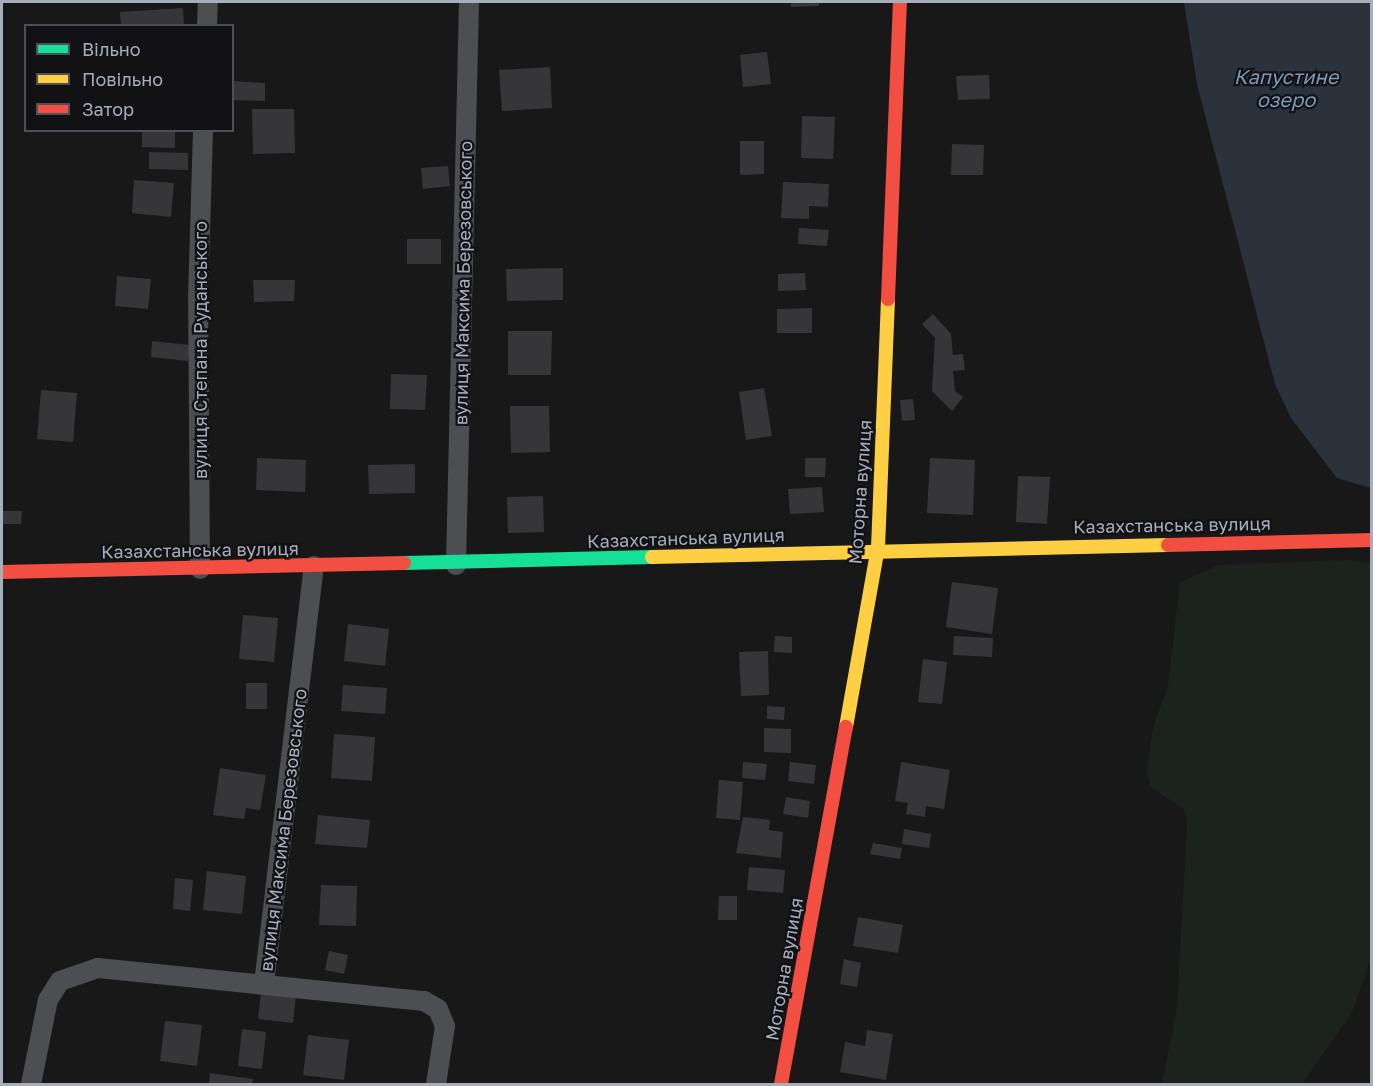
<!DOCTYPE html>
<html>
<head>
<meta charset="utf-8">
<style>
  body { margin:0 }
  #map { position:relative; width:1373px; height:1086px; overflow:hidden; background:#181819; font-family:"Golos Text",sans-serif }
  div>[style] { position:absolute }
  .green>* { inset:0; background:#1c231d }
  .water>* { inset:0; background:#2a333c }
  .building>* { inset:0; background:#363638 }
  .street>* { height:20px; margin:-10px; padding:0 10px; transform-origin:10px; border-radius:10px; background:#4c4e52 }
  .fast>* { height:14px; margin:-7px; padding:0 7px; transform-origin:7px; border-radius:7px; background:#16e098 }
  .slow>* { height:14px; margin:-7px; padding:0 7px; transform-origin:7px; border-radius:7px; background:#ffcf43 }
  .jam>* { height:14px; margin:-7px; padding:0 7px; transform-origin:7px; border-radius:7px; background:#f24e42 }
  span { translate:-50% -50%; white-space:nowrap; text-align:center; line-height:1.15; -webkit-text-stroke:4.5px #121215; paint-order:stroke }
  .street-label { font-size:18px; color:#a8adbb }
  .water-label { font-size:20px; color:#7c99b9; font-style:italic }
  .frame { position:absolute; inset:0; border:3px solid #a8adbb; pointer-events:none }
  .legend { position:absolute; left:24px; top:24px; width:210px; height:108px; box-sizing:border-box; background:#121215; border:2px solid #4e5057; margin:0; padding:8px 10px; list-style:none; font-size:18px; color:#a8adbb }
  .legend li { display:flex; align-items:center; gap:12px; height:30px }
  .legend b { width:30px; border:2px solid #4e5057 }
</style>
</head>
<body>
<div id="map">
  <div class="green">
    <i style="clip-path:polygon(1349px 560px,1371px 563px,1371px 960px,1351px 1014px,1302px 1084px,1162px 1084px,1177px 1007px,1187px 825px,1185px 810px,1150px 786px,1147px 772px,1153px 728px,1168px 686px,1180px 582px,1219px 565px)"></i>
  </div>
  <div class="water">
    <i style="clip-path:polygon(1184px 2px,1371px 2px,1371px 488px,1337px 478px,1291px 418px,1275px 384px,1197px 84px)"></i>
  </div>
  <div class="building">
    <i style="clip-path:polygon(791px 2px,819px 2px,819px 6px,791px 7px)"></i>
    <i style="clip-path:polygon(183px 8px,184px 26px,121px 26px,120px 12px)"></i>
    <i style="clip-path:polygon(767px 52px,771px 84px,743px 87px,740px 55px)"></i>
    <i style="clip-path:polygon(550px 67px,552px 108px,502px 111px,499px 70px)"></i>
    <i style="clip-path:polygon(989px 75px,990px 99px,958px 100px,956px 76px)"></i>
    <i style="clip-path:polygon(232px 81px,265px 83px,265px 101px,232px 100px)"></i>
    <i style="clip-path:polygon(252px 109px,294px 109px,295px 153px,253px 154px)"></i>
    <i style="clip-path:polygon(802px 116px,835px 117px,833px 159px,801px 158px)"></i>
    <i style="clip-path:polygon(142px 130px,175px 130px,175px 148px,142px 147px)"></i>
    <i style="clip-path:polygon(740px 141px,764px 141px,764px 174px,740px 175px)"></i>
    <i style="clip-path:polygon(952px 144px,984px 145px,983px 175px,951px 175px)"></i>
    <i style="clip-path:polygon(149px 152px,188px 153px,188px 170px,149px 169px)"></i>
    <i style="clip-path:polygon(448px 166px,450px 186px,423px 189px,421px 168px)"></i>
    <i style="clip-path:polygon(134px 180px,174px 183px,171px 217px,132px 213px)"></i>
    <i style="clip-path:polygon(783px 182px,829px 184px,828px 207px,809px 206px,809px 219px,781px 218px)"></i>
    <i style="clip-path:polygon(799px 228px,829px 230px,827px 246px,798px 244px)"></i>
    <i style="clip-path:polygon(407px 239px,441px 239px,441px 264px,407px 264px)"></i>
    <i style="clip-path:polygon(563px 268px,563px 300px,507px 301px,506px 269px)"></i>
    <i style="clip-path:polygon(805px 273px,806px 290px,778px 291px,778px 274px)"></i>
    <i style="clip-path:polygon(117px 276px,151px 279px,148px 309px,115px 306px)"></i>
    <i style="clip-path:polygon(253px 280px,295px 280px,294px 301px,254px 302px)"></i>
    <i style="clip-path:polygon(812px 308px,812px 333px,777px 333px,777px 309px)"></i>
    <i style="clip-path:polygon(933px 314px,951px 334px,953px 355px,963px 354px,965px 370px,953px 371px,955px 391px,963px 397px,952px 411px,932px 391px,935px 338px,922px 324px)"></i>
    <i style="clip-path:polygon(508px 331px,552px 331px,551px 375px,508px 375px)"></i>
    <i style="clip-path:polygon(152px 341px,190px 345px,188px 361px,151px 357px)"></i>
    <i style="clip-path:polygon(391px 374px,427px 375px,425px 410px,390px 409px)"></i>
    <i style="clip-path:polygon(764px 388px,772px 436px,746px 440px,739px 392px)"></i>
    <i style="clip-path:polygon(41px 390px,77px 393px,73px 442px,37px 439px)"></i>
    <i style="clip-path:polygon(913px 399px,915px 420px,902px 421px,900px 400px)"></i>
    <i style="clip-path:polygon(510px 406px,549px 406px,550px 452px,511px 453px)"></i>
    <i style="clip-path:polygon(257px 458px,306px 460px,305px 492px,256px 490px)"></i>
    <i style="clip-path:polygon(805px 458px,826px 458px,825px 477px,805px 477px)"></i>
    <i style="clip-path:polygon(930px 458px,975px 460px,973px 515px,927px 513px)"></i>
    <i style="clip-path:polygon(415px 464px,415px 493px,369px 494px,368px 465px)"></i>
    <i style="clip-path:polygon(1018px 476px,1050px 477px,1047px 524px,1016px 522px)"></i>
    <i style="clip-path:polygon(822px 487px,824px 512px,790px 514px,788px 489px)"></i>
    <i style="clip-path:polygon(543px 496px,544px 532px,508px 533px,507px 497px)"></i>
    <i style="clip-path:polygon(3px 511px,22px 511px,21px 524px,3px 524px)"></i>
    <i style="clip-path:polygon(952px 582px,998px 588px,992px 634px,946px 627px)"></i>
    <i style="clip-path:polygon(243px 615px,278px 618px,274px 662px,239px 659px)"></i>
    <i style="clip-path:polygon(348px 624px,389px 629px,385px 666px,344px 661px)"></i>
    <i style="clip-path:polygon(775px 636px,792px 637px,792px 653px,774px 652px)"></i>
    <i style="clip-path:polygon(954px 636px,993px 638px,992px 657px,953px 655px)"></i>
    <i style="clip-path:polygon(768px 651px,769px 695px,741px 696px,739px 652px)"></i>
    <i style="clip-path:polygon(923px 659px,947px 662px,942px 704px,918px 702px)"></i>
    <i style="clip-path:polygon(246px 683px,267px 683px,267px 709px,246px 709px)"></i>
    <i style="clip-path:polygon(343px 685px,387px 688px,385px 714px,341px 711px)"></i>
    <i style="clip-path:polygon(767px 706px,785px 707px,784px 720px,767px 719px)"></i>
    <i style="clip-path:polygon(764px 728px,791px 729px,791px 753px,764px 752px)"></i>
    <i style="clip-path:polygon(334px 734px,375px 737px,372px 781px,331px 778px)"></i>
    <i style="clip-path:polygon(743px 762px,767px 764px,765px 780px,742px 778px)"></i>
    <i style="clip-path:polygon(790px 762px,816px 765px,814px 784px,788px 781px)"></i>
    <i style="clip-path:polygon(901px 762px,950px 770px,944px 809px,926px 806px,925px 817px,906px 814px,908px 803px,895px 801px)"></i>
    <i style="clip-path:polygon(220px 768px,266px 775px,260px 810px,246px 808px,244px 819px,213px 815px)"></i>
    <i style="clip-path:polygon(719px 780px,743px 782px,740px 820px,716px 818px)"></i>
    <i style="clip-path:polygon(786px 797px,810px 801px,808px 818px,783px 814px)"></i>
    <i style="clip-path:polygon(318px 815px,370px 820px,367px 848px,315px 844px)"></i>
    <i style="clip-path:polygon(743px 817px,770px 820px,769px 830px,783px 832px,781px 858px,736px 853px)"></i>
    <i style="clip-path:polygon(904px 829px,931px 834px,929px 848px,902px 844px)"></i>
    <i style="clip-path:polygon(873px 843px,902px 848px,900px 859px,870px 854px)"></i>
    <i style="clip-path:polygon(749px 867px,785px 870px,783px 893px,747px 890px)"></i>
    <i style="clip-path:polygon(207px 871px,246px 876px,242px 914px,203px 910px)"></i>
    <i style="clip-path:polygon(175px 878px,193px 880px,190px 911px,173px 909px)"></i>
    <i style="clip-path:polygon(321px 885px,357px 886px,356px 926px,319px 925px)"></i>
    <i style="clip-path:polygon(719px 896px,737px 896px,737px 920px,718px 920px)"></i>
    <i style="clip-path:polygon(858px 917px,903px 925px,898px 953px,853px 946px)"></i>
    <i style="clip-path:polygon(329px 951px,348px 955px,344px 974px,325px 970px)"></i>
    <i style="clip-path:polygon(844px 959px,861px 963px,857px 987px,840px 984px)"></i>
    <i style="clip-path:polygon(261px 992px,296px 996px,293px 1023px,258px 1019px)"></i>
    <i style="clip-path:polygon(165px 1021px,202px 1025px,197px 1066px,160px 1061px)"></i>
    <i style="clip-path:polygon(242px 1029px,266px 1032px,262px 1069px,238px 1066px)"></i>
    <i style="clip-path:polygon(867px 1030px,893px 1034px,886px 1080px,840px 1072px,845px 1042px,865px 1046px)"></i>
    <i style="clip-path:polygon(308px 1035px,349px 1040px,344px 1080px,303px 1075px)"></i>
    <i style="clip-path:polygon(210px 1073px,253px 1079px,252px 1084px,209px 1084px)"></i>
  </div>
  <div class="street">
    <i style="left:207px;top:26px;width:24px;rotate:-88deg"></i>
    <i style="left:456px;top:565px;width:563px;rotate:-88.68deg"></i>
    <i style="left:200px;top:569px;width:270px;rotate:-90.4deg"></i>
    <i style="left:198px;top:299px;width:169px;rotate:-88.3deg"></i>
    <i style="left:264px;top:984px;width:421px;rotate:-83.2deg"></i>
    <i style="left:31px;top:1084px;width:86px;rotate:-78.6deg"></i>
    <i style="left:48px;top:1000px;width:22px;rotate:-58deg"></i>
    <i style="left:60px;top:981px;width:40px;rotate:-18.9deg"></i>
    <i style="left:98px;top:968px;width:328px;rotate:5.8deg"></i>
    <i style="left:424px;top:1001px;width:16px;rotate:30deg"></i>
    <i style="left:438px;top:1009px;width:18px;rotate:68deg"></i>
    <i style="left:445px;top:1026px;width:59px;rotate:98.8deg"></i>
  </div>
  <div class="fast">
    <i style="left:404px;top:563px;width:248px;rotate:-1.4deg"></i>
  </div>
  <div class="slow">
    <i style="left:652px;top:557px;width:516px;rotate:-1.33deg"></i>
    <i style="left:846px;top:727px;width:182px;rotate:-79.9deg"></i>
    <i style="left:878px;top:548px;width:249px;rotate:-87.7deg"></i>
  </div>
  <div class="jam">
    <i style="left:888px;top:299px;width:297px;rotate:-87.7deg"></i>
    <i style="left:1168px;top:545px;width:204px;rotate:-1.4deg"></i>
    <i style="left:2px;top:572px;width:402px;rotate:-1.3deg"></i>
    <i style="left:781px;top:1084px;width:363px;rotate:-79.7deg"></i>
  </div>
  <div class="street-label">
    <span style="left:463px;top:283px;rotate:-89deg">вулиця Максима Березовського</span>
    <span style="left:200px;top:350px;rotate:-90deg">вулиця Степана Руданського</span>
    <span style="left:860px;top:492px;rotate:-86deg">Моторна вулиця</span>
    <span style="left:1172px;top:525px;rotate:-1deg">Казахстанська вулиця</span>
    <span style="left:686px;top:538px;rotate:-2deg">Казахстанська вулиця</span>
    <span style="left:200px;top:550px;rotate:-1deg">Казахстанська вулиця</span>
    <span style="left:283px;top:830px;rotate:-83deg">вулиця Максима Березовського</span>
    <span style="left:784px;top:969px;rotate:-80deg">Моторна вулиця</span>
  </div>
  <div class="water-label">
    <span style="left:1286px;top:88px">Капустине<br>озеро</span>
  </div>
  <div class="frame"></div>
  <ul class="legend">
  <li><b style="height:8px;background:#16e098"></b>Вільно</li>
  <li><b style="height:8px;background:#ffcf43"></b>Повільно</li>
  <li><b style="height:8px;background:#f24e42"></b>Затор</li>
  </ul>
</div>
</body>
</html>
